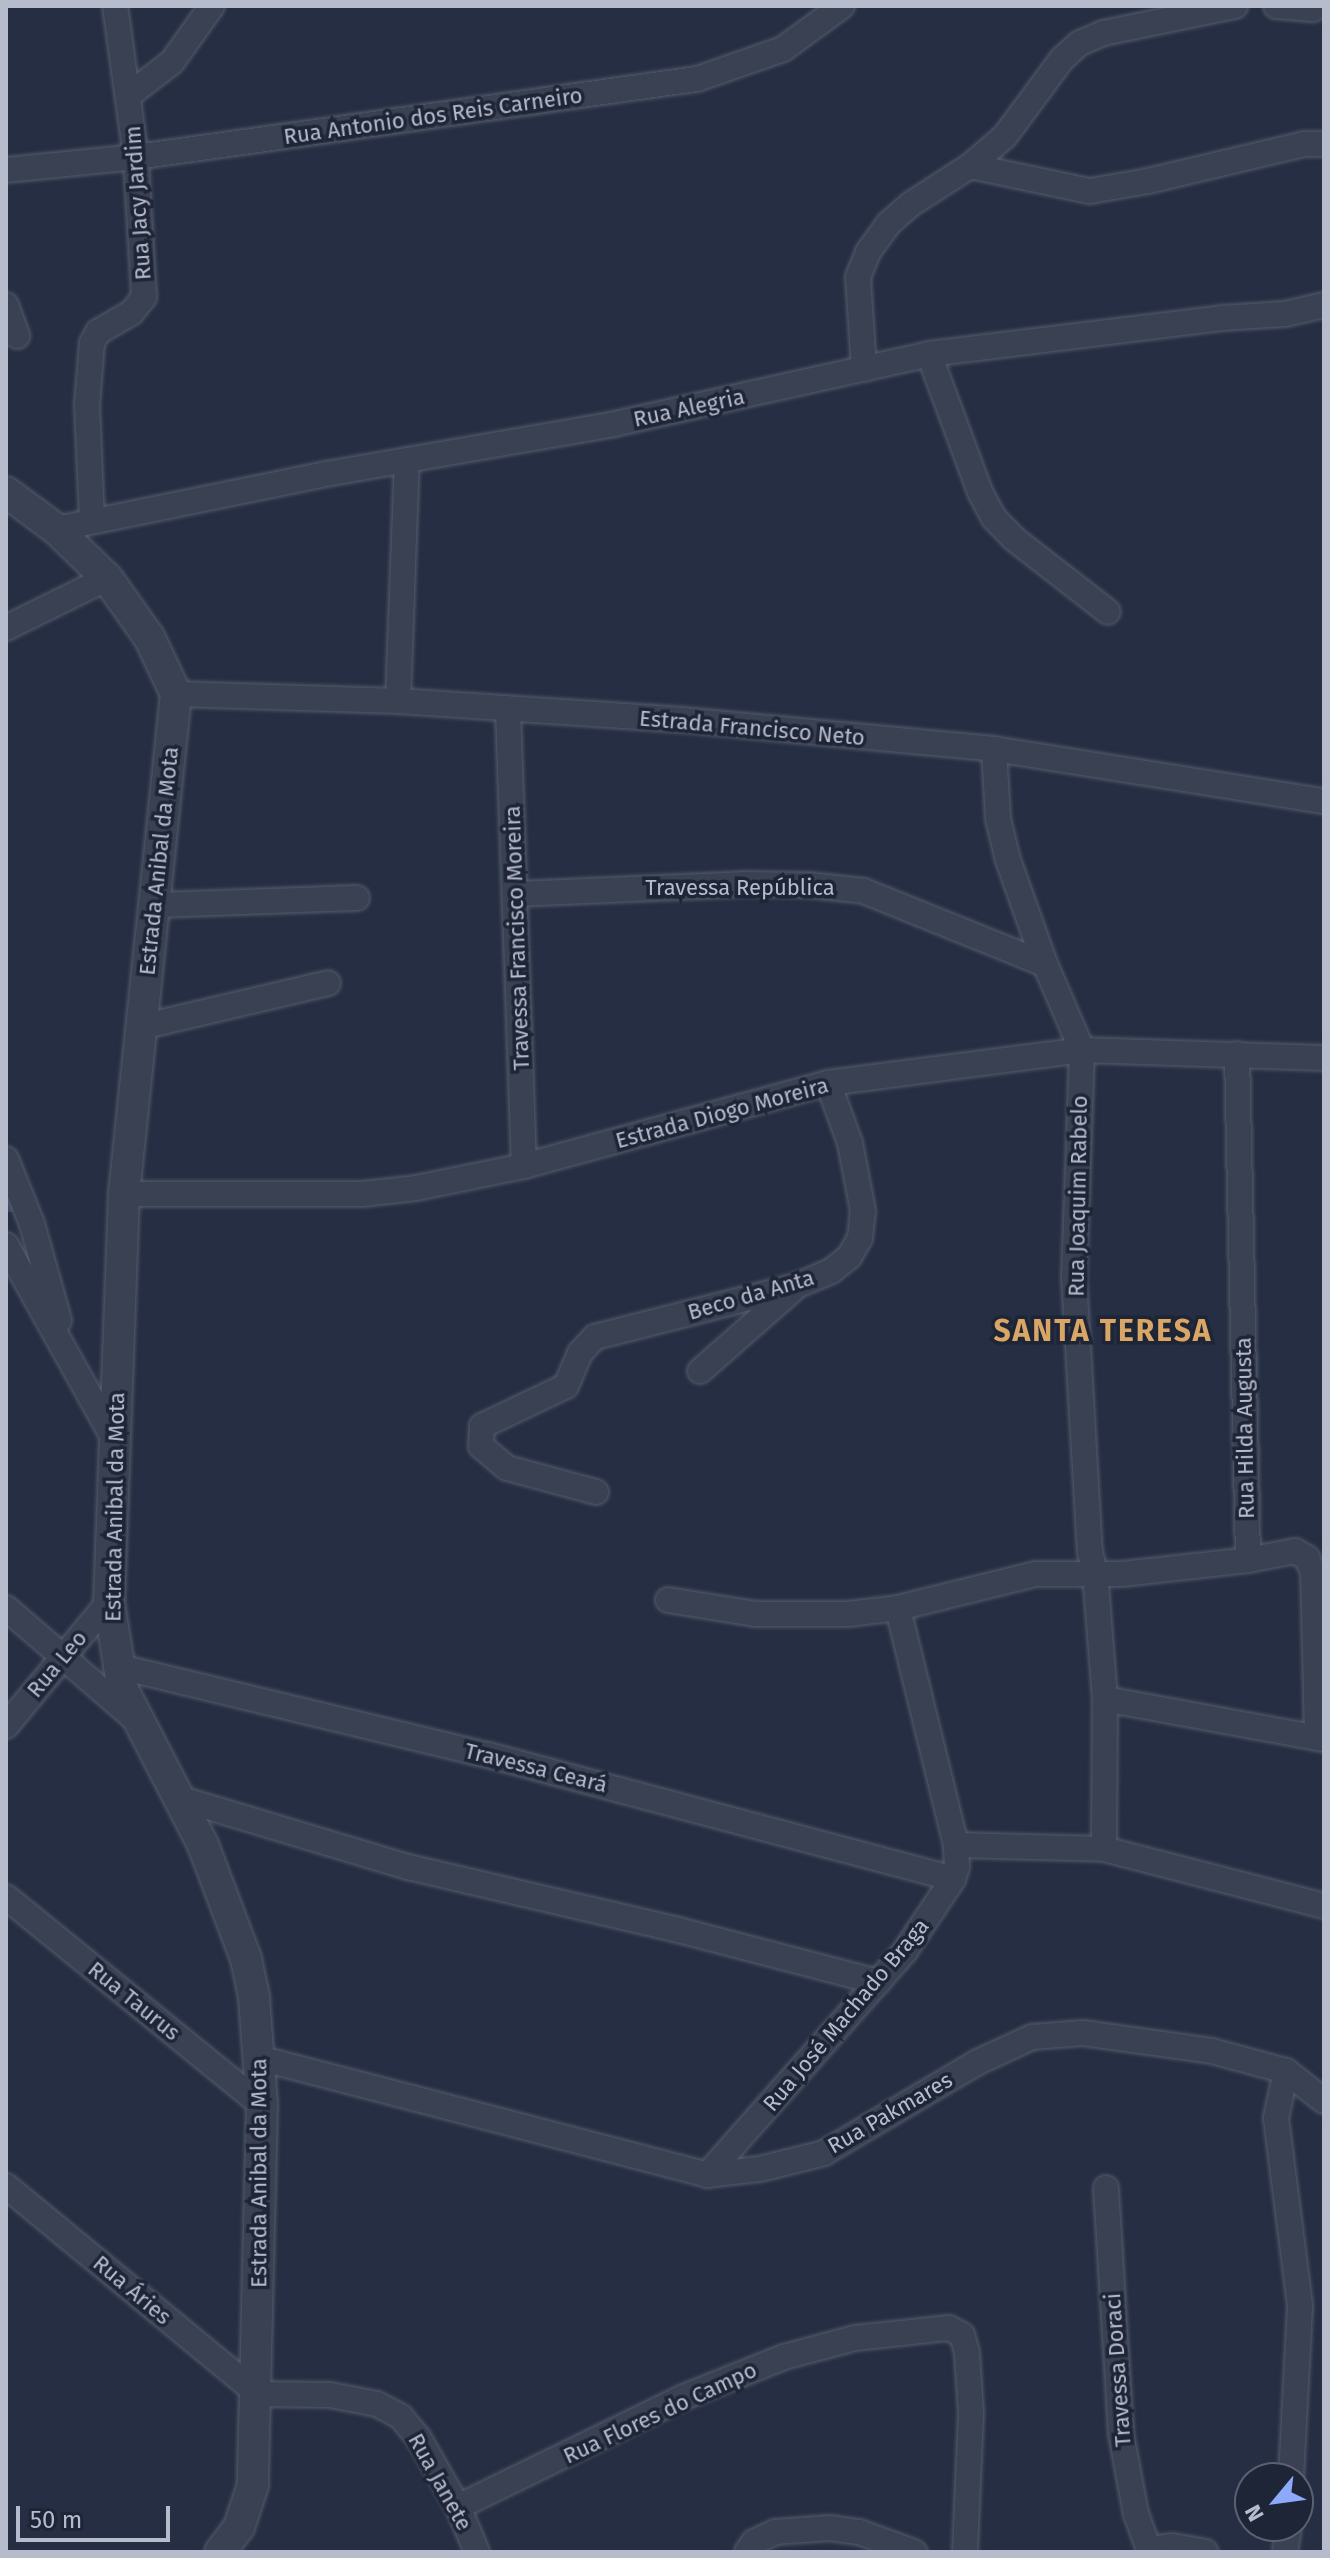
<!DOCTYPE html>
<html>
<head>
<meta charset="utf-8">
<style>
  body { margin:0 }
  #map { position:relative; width:1330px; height:2558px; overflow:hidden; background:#252e42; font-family:"Fira Sans",sans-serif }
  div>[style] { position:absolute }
  .stream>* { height:6px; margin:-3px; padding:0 3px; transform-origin:3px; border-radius:3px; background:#3b496b }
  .roads { filter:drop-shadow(0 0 2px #555c6c) drop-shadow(0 0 2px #555c6c) }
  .minor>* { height:24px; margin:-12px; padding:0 12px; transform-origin:12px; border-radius:12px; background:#3a4152 }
  .tertiary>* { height:30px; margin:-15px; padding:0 15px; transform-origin:15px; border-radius:15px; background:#3a4152 }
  span { translate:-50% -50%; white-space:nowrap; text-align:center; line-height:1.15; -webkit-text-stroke:7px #1e2537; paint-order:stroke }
  .street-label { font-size:22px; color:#b7bccc }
  .district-label { font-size:30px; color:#d9a665; font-weight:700; letter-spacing:2px }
  .frame { position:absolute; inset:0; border:8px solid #b7bccc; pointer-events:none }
  .north { position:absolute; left:1234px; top:2462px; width:80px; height:80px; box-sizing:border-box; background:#1e2537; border:2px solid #5b6173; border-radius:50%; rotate:241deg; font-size:22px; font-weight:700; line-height:32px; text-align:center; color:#b7bccc }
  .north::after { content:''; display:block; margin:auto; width:28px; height:36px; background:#8da9fb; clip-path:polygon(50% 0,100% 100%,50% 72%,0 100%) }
  .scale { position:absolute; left:16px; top:2506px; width:154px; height:36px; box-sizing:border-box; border:4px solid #b7bccc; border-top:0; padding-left:10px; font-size:24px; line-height:28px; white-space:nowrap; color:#b7bccc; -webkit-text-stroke:6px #1e2537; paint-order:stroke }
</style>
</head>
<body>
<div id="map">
  <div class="stream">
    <i style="left:6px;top:1201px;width:9px;rotate:63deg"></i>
  </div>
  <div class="roads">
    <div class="minor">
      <i style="left:1276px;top:6px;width:37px;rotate:5deg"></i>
      <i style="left:129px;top:95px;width:54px;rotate:-37.5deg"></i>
      <i style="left:172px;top:62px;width:69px;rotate:-54.5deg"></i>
      <i style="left:970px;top:166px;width:123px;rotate:11.8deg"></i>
      <i style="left:1090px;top:191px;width:59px;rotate:-9.8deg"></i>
      <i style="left:1148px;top:181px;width:160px;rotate:-13.3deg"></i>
      <i style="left:1304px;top:144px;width:20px"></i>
      <i style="left:6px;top:170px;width:131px;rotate:-5.7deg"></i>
      <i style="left:136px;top:157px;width:566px;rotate:-7.92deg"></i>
      <i style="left:697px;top:79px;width:91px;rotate:-19.2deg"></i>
      <i style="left:783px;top:49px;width:73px;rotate:-36.1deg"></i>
      <i style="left:6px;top:305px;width:33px;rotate:70deg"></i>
      <i style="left:929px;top:354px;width:147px;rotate:69.7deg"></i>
      <i style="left:980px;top:492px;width:30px;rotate:62deg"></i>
      <i style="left:994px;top:518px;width:28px;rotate:46deg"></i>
      <i style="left:1013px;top:538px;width:120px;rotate:37.9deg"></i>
      <i style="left:864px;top:369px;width:92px;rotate:-93.7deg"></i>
      <i style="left:858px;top:277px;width:27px;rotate:-68deg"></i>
      <i style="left:868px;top:252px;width:34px;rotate:-54deg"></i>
      <i style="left:888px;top:224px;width:30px;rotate:-41deg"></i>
      <i style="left:911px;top:204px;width:70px;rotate:-32.8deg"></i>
      <i style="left:970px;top:166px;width:46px;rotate:-40.6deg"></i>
      <i style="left:1005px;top:136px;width:96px;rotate:-53.5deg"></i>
      <i style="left:1062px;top:59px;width:24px;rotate:-42deg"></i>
      <i style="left:1080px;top:43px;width:25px;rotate:-23deg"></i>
      <i style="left:1103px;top:33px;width:135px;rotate:-11.6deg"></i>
      <i style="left:92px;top:520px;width:115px;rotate:-92.5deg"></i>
      <i style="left:87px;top:405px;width:62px;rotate:-85.4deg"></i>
      <i style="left:92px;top:343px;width:13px;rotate:-61deg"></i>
      <i style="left:98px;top:332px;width:39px;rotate:-30deg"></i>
      <i style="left:132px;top:312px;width:19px;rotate:-51deg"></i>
      <i style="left:144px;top:297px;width:140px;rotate:-93.3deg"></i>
      <i style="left:136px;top:157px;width:152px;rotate:-97.9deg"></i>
      <i style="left:56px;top:529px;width:276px;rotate:-11.5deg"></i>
      <i style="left:326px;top:474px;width:292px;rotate:-9.8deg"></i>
      <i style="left:614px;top:424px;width:323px;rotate:-12.5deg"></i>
      <i style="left:929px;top:354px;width:295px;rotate:-7deg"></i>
      <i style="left:1222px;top:318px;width:63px;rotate:-3.6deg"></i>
      <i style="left:1285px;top:314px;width:40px;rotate:-13deg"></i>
      <i style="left:6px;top:628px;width:113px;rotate:-26.3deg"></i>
      <i style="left:176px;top:694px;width:222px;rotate:1.8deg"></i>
      <i style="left:398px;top:701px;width:287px;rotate:3.8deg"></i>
      <i style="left:684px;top:720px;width:311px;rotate:5.3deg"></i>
      <i style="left:994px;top:749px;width:334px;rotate:9deg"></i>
      <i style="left:398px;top:701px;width:241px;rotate:-87.9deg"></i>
      <i style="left:508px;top:710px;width:456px;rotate:88deg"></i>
      <i style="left:994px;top:749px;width:70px;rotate:86.7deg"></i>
      <i style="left:998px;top:819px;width:42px;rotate:76.3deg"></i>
      <i style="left:1008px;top:860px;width:110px;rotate:70.4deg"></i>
      <i style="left:1045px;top:964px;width:94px;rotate:66.7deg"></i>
      <i style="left:1082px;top:1050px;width:227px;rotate:92deg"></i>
      <i style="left:1074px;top:1277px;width:275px;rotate:86.7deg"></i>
      <i style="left:1090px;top:1552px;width:21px;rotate:76deg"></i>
      <i style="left:1095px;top:1572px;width:127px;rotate:85.5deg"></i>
      <i style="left:1105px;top:1699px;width:150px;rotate:90.4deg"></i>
      <i style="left:517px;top:894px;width:226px;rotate:-2.5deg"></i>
      <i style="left:743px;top:884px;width:66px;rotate:0.9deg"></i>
      <i style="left:809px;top:885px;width:55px;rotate:6.2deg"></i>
      <i style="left:864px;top:891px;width:195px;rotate:22deg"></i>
      <i style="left:156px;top:905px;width:201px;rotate:-2deg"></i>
      <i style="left:141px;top:1027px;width:192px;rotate:-13.2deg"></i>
      <i style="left:1237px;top:1054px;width:506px;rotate:88.75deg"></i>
      <i style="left:6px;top:1159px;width:70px;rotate:68.2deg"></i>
      <i style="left:32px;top:1224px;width:100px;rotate:74.3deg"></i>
      <i style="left:124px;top:1194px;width:238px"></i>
      <i style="left:362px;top:1194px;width:54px;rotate:-6.3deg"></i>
      <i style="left:416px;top:1188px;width:110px;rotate:-11.5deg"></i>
      <i style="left:524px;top:1166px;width:315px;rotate:-15.3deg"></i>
      <i style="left:828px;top:1083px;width:256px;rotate:-7.4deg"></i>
      <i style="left:1082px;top:1050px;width:242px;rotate:1.9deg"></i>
      <i style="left:6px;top:1245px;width:224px;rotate:60.9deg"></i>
      <i style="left:700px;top:1371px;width:121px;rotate:-41.3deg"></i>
      <i style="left:596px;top:1492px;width:92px;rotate:-164.9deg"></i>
      <i style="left:507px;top:1468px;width:34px;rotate:-140deg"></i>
      <i style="left:481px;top:1446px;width:20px;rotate:-87deg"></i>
      <i style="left:482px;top:1426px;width:93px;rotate:-25.5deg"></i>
      <i style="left:566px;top:1386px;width:36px;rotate:-67deg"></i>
      <i style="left:580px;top:1353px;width:22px;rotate:-47deg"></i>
      <i style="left:595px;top:1337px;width:207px;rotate:-14.2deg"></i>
      <i style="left:796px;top:1286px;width:38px;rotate:-23deg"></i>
      <i style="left:831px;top:1271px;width:23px;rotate:-38deg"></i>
      <i style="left:849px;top:1257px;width:22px;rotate:-60deg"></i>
      <i style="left:860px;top:1238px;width:27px;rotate:-84deg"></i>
      <i style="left:863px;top:1211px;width:69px;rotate:-100.8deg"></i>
      <i style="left:850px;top:1143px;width:64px;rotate:-110.1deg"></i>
      <i style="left:668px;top:1600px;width:88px;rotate:9.1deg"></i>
      <i style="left:755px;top:1614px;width:93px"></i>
      <i style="left:848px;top:1614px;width:50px;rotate:-6.8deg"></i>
      <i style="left:898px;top:1608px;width:141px;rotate:-13.9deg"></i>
      <i style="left:1035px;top:1574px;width:87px"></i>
      <i style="left:1122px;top:1574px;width:127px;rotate:-6.3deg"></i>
      <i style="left:1248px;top:1560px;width:48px;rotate:-10.8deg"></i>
      <i style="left:1295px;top:1551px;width:14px;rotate:30deg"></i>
      <i style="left:1307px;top:1558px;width:15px;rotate:67deg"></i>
      <i style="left:1313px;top:1572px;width:166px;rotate:88.6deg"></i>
      <i style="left:6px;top:1608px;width:170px;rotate:40.7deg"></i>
      <i style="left:116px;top:1666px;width:382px;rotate:13.5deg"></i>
      <i style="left:488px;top:1755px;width:481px;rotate:14.9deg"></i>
      <i style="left:1105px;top:1699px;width:223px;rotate:10.4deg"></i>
      <i style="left:6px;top:1726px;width:161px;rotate:-50.3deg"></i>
      <i style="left:178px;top:1798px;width:240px;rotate:16.7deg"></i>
      <i style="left:408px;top:1867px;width:277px;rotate:13.1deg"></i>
      <i style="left:678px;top:1930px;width:207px;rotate:14.6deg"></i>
      <i style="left:956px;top:1845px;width:148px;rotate:1.5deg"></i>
      <i style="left:1104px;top:1849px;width:227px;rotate:14.5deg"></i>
      <i style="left:6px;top:1897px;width:330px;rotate:39.1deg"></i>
      <i style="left:259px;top:2058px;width:463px;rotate:14.6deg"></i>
      <i style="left:707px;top:2175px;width:53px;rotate:-6.5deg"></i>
      <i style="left:760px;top:2169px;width:66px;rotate:-14deg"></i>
      <i style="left:824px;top:2153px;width:179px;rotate:-30.6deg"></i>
      <i style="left:978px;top:2062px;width:60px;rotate:-24.8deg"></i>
      <i style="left:1032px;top:2037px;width:51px;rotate:-4.5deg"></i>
      <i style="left:1083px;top:2033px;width:130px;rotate:7.9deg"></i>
      <i style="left:1212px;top:2051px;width:77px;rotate:15.1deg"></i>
      <i style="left:1286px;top:2071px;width:48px;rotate:38.3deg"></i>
      <i style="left:1286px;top:2071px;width:48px;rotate:102deg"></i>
      <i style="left:1276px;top:2118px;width:190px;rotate:82.7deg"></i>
      <i style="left:1300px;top:2306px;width:172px;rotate:93deg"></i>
      <i style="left:707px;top:2175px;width:299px;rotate:-48.5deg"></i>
      <i style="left:905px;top:1951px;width:87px;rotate:-56.3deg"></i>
      <i style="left:953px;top:1879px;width:13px;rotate:-72deg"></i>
      <i style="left:957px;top:1867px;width:22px;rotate:-93deg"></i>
      <i style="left:956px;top:1845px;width:244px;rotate:-103.8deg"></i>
      <i style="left:6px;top:2186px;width:327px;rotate:39.5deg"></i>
      <i style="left:258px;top:2394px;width:72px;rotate:0.8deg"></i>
      <i style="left:330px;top:2395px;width:48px;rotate:10.8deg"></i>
      <i style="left:377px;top:2404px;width:27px;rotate:28deg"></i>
      <i style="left:401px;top:2417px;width:26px;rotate:50deg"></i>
      <i style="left:418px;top:2437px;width:81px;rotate:60.3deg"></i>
      <i style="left:458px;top:2507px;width:49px;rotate:67.1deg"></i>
      <i style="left:1106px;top:2188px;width:246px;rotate:86.5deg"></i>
      <i style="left:1121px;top:2434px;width:81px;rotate:79.4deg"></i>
      <i style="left:1136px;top:2514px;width:37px;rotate:70deg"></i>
      <i style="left:458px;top:2507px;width:251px;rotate:-26deg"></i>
      <i style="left:684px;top:2397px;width:108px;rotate:-21.8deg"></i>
      <i style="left:784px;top:2357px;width:73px;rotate:-15deg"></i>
      <i style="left:855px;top:2338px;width:95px;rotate:-6.1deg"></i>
      <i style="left:949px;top:2328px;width:15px;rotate:28deg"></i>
      <i style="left:962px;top:2335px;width:19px;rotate:74deg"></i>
      <i style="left:967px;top:2353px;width:60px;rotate:86.2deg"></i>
      <i style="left:971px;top:2413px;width:139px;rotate:92.5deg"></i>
      <i style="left:747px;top:2552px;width:12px;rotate:-55deg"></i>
      <i style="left:754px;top:2542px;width:23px;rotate:-25deg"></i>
      <i style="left:775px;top:2532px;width:55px;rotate:-4.2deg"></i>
      <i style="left:830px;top:2528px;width:29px;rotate:8deg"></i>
      <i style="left:859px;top:2532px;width:59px;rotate:20deg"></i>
      <i style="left:1149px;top:2552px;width:3px;rotate:-90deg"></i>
      <i style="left:1149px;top:2549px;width:23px;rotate:-7deg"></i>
      <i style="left:1172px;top:2546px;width:34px;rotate:10deg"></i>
      <i style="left:1285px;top:2552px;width:26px;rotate:-81deg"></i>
    </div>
    <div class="tertiary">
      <i style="left:6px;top:492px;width:62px;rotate:36.5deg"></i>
      <i style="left:56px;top:529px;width:71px;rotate:43.9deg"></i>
      <i style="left:107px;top:578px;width:72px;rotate:54.6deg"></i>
      <i style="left:149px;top:637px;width:63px;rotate:64.7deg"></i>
      <i style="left:176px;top:694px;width:503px;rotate:95.94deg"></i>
      <i style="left:124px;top:1194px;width:408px;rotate:92.1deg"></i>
      <i style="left:109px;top:1602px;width:89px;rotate:81deg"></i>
      <i style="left:123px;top:1690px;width:174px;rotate:62.7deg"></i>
      <i style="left:203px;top:1845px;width:122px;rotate:69.3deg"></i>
      <i style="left:246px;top:1959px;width:40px;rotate:78deg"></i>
      <i style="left:254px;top:1998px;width:107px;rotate:85.7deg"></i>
      <i style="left:262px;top:2105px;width:380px;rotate:91.4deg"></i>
      <i style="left:253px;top:2485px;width:44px;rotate:108.4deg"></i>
      <i style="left:239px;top:2527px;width:31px;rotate:127deg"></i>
    </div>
  </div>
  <div class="street-label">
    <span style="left:433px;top:116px;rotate:-8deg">Rua Antonio dos Reis Carneiro</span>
    <span style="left:138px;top:203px;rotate:-94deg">Rua Jacy Jardim</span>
    <span style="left:689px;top:408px;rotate:-12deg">Rua Alegria</span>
    <span style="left:752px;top:728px;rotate:5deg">Estrada Francisco Neto</span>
    <span style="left:159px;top:861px;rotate:-84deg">Estrada Anibal da Mota</span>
    <span style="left:740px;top:888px">Travessa República</span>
    <span style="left:517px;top:938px;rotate:-92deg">Travessa Francisco Moreira</span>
    <span style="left:722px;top:1113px;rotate:-15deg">Estrada Diogo Moreira</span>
    <span style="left:1078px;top:1196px;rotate:-89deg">Rua Joaquim Rabelo</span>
    <span style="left:751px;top:1295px;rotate:-16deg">Beco da Anta</span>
    <span style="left:1245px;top:1428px;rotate:-91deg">Rua Hilda Augusta</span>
    <span style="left:115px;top:1507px;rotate:-89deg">Estrada Anibal da Mota</span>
    <span style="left:57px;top:1664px;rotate:-50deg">Rua Leo</span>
    <span style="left:536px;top:1768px;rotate:14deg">Travessa Ceará</span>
    <span style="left:134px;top:2001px;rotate:39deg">Rua Taurus</span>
    <span style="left:846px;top:2015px;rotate:-50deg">Rua José Machado Braga</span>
    <span style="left:890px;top:2113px;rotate:-30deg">Rua Pakmares</span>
    <span style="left:259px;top:2173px;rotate:-90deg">Estrada Anibal da Mota</span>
    <span style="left:132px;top:2290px;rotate:40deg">Rua Áries</span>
    <span style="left:1118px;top:2370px;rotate:-94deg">Travessa Doraci</span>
    <span style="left:660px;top:2413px;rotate:-25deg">Rua Flores do Campo</span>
    <span style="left:440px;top:2482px;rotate:61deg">Rua Janete</span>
  </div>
  <div class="district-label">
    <span style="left:1103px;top:1331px">SANTA TERESA</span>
  </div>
  <div class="frame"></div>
  <div class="north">N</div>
  <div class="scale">50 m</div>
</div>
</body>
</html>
